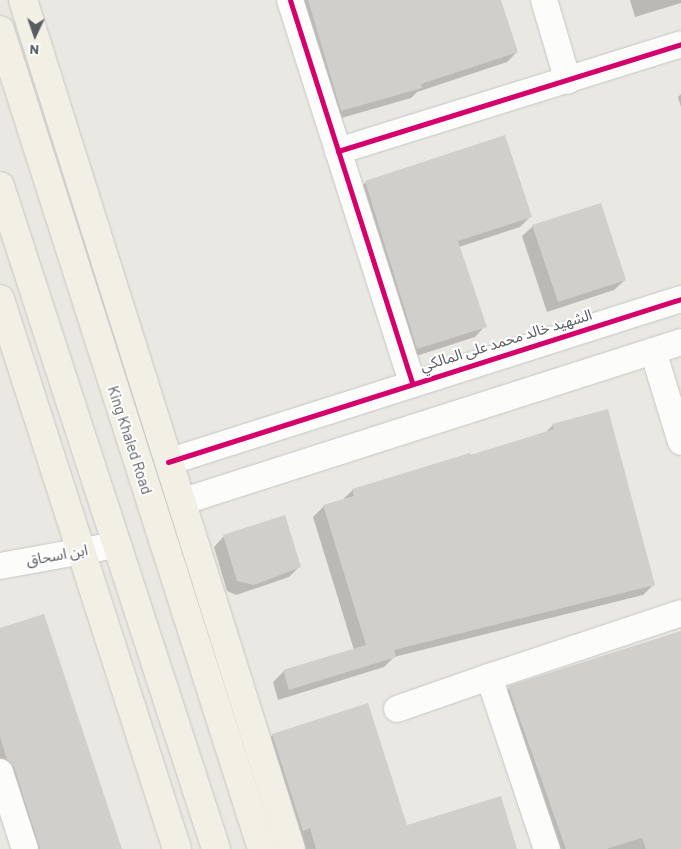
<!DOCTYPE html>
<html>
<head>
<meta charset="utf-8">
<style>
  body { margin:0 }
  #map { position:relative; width:681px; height:849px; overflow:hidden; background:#eae8e2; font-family:Barlow,"Noto Sans Arabic",sans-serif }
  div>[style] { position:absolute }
  .shadow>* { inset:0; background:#0003 }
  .building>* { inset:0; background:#d0cfcb }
  .roads { filter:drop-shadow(0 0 1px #c6c6c5) drop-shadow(0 0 1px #c6c6c5) }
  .minor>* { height:26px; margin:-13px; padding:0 13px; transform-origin:13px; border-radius:13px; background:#fcfcfb }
  .major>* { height:28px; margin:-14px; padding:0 14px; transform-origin:14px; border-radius:14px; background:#f2f0e5 }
  .cycleway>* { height:5px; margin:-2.5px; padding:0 2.5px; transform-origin:2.5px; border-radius:2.5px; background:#d6006c }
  span { translate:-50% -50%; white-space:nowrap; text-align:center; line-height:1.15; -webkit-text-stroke:4px #fff; paint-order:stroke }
  .street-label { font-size:15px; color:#585c62 }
  .north { position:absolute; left:10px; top:10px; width:50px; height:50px; -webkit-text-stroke:4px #fff; paint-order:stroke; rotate:183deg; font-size:14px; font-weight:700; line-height:20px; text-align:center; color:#585c62 }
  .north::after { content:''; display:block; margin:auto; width:18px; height:22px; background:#585c62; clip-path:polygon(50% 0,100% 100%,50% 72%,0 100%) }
</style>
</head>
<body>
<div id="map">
  <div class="shadow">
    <i style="clip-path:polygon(296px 0,500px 0,517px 52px,507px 62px,417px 92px,411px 98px,331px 121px)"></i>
    <i style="clip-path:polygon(630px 0,681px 0,681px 3px,635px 17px)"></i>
    <i style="clip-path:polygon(681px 94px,681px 107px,678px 97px)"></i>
    <i style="clip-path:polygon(504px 137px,530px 217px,520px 227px,459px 247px,485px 326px,475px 337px,407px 359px,355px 193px,365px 183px)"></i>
    <i style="clip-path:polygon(533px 226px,625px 280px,614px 290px,547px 312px,522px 236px)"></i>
    <i style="clip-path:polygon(553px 425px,654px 584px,643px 595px,394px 657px,384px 667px,278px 700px,273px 682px,283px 672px,354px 650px,313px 517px,324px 506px,342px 500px,353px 490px,545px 433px)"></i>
    <i style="clip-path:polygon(224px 536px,299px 567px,289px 577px,236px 595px,227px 591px,214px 547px)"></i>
    <i style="clip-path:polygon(0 630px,121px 849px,28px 849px,0 767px)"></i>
    <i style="clip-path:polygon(681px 632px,681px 849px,552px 849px,498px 698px,509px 688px)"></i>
    <i style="clip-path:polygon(273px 735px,407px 827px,516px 849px,302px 849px,262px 745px)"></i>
  </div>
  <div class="building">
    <i style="clip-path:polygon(308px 0,501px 0,518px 52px,421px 84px,422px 88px,341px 111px)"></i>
    <i style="clip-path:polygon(505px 135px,532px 217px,458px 241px,487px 327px,417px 349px,365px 181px)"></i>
    <i style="clip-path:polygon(601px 203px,626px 280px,558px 302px,532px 225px)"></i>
    <i style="clip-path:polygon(608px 409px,655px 585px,394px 650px,396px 657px,289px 690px,283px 670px,366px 645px,323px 505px,354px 496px,352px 489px,470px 453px,471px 455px,554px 429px,552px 424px)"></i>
    <i style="clip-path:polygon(285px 515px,301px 567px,254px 585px,237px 581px,223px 535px)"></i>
    <i style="clip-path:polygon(44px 614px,122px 849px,40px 849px,14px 767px,7px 759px,0 737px,0 628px)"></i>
    <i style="clip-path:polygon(681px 631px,681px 849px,646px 849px,642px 838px,606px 849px,566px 849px,508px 686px)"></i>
    <i style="clip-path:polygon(368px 703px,407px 825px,501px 796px,517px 849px,316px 849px,310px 828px,303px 831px,272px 734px)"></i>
  </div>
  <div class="roads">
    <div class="minor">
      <i style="left:290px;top:0;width:401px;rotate:72.3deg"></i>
      <i style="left:544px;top:0;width:84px;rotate:73.5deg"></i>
      <i style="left:338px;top:151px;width:359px;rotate:-17.3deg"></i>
      <i style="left:653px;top:351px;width:95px;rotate:72.9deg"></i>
      <i style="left:168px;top:462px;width:538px;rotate:-17.63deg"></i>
      <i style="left:181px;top:502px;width:525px;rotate:-17.74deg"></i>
      <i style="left:0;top:566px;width:117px;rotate:-10.3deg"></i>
      <i style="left:489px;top:677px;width:202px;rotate:-18.4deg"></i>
      <i style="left:397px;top:709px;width:97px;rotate:-19.2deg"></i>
      <i style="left:489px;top:677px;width:182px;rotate:71.4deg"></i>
      <i style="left:0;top:772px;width:81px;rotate:72deg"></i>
    </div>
    <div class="major">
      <i style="left:23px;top:0;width:890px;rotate:72.48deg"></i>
      <i style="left:0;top:30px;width:860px;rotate:72.26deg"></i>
      <i style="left:0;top:186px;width:697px;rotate:71.95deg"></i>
      <i style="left:0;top:299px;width:578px;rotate:72.16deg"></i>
    </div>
  </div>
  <div class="cycleway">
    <i style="left:290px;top:0;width:401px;rotate:72.3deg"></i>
    <i style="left:338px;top:151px;width:359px;rotate:-17.3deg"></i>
    <i style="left:168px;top:462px;width:538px;rotate:-17.63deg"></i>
  </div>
  <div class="street-label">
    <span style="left:506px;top:340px;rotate:-17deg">الشهيد خالد محمد على المالكي</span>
    <span style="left:130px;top:440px;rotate:72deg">King Khaled Road</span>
    <span style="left:57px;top:555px;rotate:-10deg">ابن اسحاق</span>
  </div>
  <div class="north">N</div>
</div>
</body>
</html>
